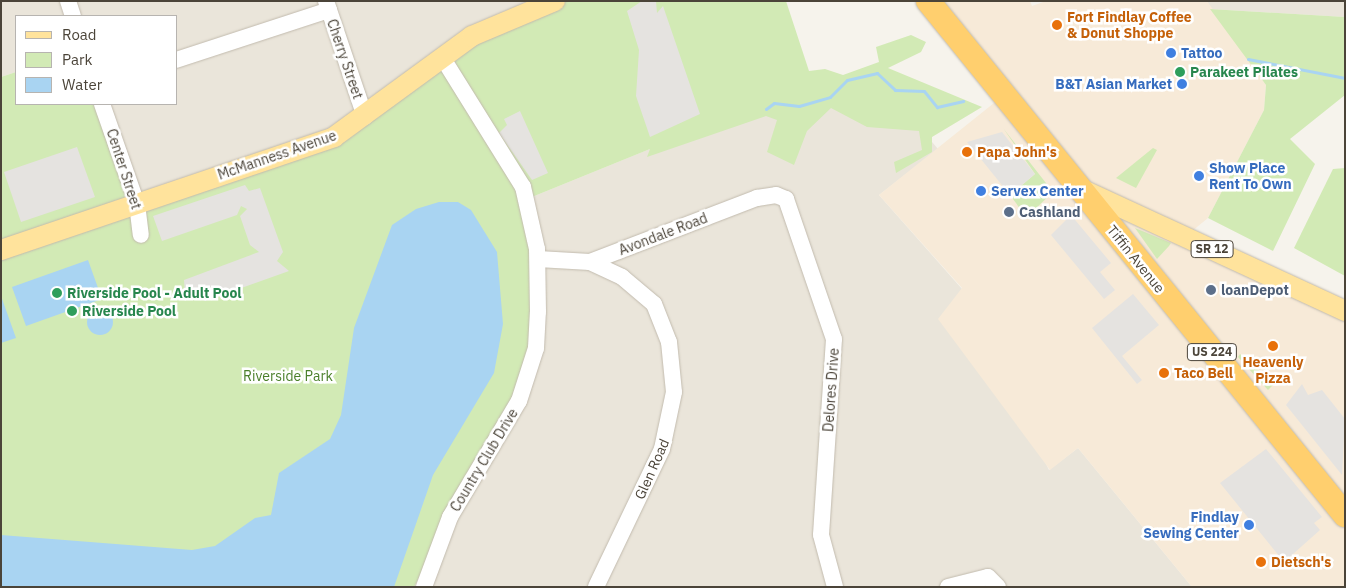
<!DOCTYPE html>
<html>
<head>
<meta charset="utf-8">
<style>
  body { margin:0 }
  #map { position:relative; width:1346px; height:588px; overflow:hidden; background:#f6f3ec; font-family:"IBM Plex Sans",sans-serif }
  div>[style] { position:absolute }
  .residential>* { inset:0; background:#eae5da }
  .commercial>* { inset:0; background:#f7ead8 }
  .green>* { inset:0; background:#d2eab5 }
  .parking>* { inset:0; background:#e5e3e0 }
  .water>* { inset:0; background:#a9d4f2 }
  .round { border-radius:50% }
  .stream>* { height:3px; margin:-1.5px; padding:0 1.5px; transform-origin:1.5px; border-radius:1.5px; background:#a9d4f2 }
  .roads { filter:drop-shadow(0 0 1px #c2bbae) drop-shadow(0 0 1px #c2bbae) }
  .minor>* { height:16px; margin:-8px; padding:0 8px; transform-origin:8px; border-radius:8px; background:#fff }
  .major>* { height:20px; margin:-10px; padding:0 10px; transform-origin:10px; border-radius:10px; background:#ffe39c }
  .highway>* { height:24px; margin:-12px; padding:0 12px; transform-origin:12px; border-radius:12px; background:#ffcf6e }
  .dots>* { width:14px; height:14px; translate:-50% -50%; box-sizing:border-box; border:2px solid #fff; border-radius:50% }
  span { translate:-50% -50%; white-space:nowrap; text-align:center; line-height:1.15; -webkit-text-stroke:5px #fff; paint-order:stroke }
  .shield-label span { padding:1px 4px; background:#fff; border:1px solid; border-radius:4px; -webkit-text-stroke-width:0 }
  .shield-label { font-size:12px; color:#4b4439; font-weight:700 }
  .food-label { font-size:14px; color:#c56008; font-weight:700 }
  .left { translate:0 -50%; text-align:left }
  .shop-label { font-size:14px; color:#366cbe; font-weight:700 }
  .right { translate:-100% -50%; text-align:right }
  .street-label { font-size:14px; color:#4b4439 }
  .leisure-label { font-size:14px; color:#27864d; font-weight:700 }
  .service-label { font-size:14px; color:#4e5e75; font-weight:700 }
  .park-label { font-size:14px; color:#4a7f2a }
  .frame { position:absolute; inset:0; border:2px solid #4b4439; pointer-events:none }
  .legend { position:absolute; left:15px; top:15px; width:162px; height:90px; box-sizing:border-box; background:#fff; border:1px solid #b7b4b0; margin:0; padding:6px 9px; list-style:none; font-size:15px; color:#4b4439 }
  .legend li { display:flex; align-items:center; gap:10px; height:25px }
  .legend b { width:25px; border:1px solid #b7b4b0 }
</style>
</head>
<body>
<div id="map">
  <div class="residential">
    <i style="clip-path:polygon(1px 1px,555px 1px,365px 117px,137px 204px,102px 104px,176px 104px,176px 16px,16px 16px,16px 72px,1px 77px)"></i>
    <i style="clip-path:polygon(1207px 1px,1345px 1px,1345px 17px,1210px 9px)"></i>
    <i style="clip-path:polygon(870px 69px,938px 149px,879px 195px,962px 289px,1049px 470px,1078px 448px,1192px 587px,424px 587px,527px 199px,758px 105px)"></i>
  </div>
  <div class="commercial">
    <i style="clip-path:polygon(927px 1px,1030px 1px,1032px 6px,1046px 1px,1207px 1px,1266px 85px,1264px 110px,1208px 218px,1186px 236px,1345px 312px,1345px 587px,1192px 587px,1078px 448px,1050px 470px,938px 319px,962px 288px,879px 195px,1004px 95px)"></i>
  </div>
  <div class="green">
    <i style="clip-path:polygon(555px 1px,786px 1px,809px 71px,825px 69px,843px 75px,879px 62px,876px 47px,911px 35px,926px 42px,921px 52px,888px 68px,982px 107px,932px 137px,932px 152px,896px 173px,894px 162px,922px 150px,919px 131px,867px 127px,831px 108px,807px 131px,794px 165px,767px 152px,777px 120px,766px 116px,647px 157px,650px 149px,527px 199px,533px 222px,530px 372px,414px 587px,1px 587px,1px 77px,16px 72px,16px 104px,102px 104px,137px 204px,334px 137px,411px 80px)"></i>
    <i style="clip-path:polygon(1210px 9px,1345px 17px,1345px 95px,1290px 139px,1315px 164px,1273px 251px,1208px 218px,1264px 110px,1266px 85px)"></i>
    <i style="clip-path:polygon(1003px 128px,1053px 192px,1031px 213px,1024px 214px,1010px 195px,1035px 174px)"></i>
    <i style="clip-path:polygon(1153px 148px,1157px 150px,1136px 188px,1116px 178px)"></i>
    <i style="clip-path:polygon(1345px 168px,1345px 276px,1294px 248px,1333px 169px)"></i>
    <i style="clip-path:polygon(1135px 228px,1171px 243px,1169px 246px,1157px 259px)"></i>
    <i style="clip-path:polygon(1240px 354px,1274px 384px,1268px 390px,1238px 357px)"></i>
  </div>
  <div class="parking">
    <i style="clip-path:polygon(642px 1px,656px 1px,657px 13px,663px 6px,700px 114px,650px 137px,636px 96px,639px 50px,627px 11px)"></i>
    <i style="clip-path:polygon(520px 111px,548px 173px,532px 180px,499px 133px,507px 125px,504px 119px)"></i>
    <i style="clip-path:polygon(1002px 132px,1035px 174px,1010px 195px,967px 142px)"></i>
    <i style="clip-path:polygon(77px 147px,95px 197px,21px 222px,4px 172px)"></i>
    <i style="clip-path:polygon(245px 185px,249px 191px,260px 188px,283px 252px,277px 261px,289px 271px,205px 301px,193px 291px,185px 293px,184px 280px,259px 252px,250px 245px,240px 216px,247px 209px,241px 206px,237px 215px,162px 241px,153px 216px)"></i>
    <i style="clip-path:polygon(1071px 215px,1111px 263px,1100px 272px,1115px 290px,1104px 299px,1051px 235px)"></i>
    <i style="clip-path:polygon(1133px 294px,1159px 325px,1122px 356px,1142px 380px,1137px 384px,1092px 328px)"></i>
    <i style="clip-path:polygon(1302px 384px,1308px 395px,1322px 390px,1345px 419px,1342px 475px,1286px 405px)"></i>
    <i style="clip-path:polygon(1266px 449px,1322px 517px,1314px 523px,1320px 530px,1284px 562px,1220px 483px)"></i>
  </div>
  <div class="water">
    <i style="clip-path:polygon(439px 202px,458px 202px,471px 210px,497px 252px,503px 324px,494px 373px,433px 475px,394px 587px,1px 587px,1px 535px,192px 550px,215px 546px,255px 518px,271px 515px,279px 473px,330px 439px,341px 415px,354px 328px,392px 225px,416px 209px)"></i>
    <i style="clip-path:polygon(88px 260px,102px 299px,26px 326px,12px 287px)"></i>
    <i style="clip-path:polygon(1px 296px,16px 338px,1px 343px)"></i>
    <i class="round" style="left:87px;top:309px;width:26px;height:26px"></i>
  </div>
  <div class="stream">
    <i style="left:1248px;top:59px;width:99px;rotate:11.1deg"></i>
    <i style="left:766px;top:109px;width:10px;rotate:-37deg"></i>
    <i style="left:774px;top:103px;width:25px;rotate:7deg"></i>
    <i style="left:799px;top:106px;width:32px;rotate:-16deg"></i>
    <i style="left:830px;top:97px;width:24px;rotate:-45deg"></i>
    <i style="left:847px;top:80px;width:31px;rotate:-13deg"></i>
    <i style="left:877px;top:73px;width:25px;rotate:43deg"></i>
    <i style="left:895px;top:90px;width:29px;rotate:2deg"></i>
    <i style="left:924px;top:91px;width:21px;rotate:51deg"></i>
    <i style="left:937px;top:107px;width:27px;rotate:-13deg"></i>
  </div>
  <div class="roads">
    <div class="minor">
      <i style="left:68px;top:1px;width:16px;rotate:72deg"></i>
      <i style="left:326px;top:1px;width:122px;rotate:71.4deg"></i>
      <i style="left:176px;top:60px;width:161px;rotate:-18.1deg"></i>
      <i style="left:102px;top:104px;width:106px;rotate:70.7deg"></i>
      <i style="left:137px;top:204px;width:31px;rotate:83deg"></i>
      <i style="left:538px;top:259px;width:52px;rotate:3.3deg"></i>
      <i style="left:590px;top:262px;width:179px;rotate:-21deg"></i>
      <i style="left:757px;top:198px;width:19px;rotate:-9deg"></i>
      <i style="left:776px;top:195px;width:11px;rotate:22deg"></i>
      <i style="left:786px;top:199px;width:148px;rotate:71.1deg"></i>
      <i style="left:834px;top:339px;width:196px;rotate:93.8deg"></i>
      <i style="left:821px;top:535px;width:54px;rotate:74.9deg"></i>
      <i style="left:590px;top:262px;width:35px;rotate:25deg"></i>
      <i style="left:622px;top:277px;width:42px;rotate:40.2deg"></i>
      <i style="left:654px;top:304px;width:41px;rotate:68.5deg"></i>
      <i style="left:669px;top:342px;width:50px;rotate:84.3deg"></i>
      <i style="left:674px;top:392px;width:58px;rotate:101.9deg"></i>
      <i style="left:662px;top:449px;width:153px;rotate:115.6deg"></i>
      <i style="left:424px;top:587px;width:75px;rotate:-69.6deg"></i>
      <i style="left:450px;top:517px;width:135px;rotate:-59.3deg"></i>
      <i style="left:519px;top:401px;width:56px;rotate:-72.2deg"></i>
      <i style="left:536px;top:348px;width:36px;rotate:-87deg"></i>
      <i style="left:538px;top:312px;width:63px;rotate:-90.9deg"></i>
      <i style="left:537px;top:249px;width:64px;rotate:-102.7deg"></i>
      <i style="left:523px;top:187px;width:153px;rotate:-121.9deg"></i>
      <i style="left:948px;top:587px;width:41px;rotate:-14deg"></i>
      <i style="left:988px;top:577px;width:14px;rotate:45deg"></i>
    </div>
    <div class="major">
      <i style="left:1079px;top:188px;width:293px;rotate:24.8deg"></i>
      <i style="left:1px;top:250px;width:352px;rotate:-18.7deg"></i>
      <i style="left:334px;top:137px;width:171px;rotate:-36.2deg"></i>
      <i style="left:472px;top:36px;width:90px;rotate:-22.9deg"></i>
    </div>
    <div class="highway">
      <i style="left:928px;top:1px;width:662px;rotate:50.95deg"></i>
    </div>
  </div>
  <div class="dots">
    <i style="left:1057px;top:25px;background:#e8710a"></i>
    <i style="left:1171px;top:53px;background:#3f7fe0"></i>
    <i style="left:1180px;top:72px;background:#2e9e5b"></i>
    <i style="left:1182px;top:84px;background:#3f7fe0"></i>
    <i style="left:967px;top:152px;background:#e8710a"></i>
    <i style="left:1199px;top:176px;background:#3f7fe0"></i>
    <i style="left:981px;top:191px;background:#3f7fe0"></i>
    <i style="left:1009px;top:212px;background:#5c6f8a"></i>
    <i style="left:1211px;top:290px;background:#5c6f8a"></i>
    <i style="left:57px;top:293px;background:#2e9e5b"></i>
    <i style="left:72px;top:311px;background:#2e9e5b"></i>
    <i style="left:1273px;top:346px;background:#e8710a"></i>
    <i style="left:1164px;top:373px;background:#e8710a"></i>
    <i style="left:1249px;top:525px;background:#3f7fe0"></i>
    <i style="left:1261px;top:562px;background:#e8710a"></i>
  </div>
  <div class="shield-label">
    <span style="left:1212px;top:249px">SR 12</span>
    <span style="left:1212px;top:352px">US 224</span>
  </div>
  <div class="food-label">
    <span class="left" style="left:1067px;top:25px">Fort Findlay Coffee<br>&amp; Donut Shoppe</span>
    <span class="left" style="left:977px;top:152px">Papa John's</span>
    <span style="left:1273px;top:370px">Heavenly<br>Pizza</span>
    <span class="left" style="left:1174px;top:373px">Taco Bell</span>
    <span class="left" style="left:1271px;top:562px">Dietsch's</span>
  </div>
  <div class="shop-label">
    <span class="left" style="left:1181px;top:53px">Tattoo</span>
    <span class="right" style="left:1172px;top:84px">B&amp;T Asian Market</span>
    <span class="left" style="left:1209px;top:176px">Show Place<br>Rent To Own</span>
    <span class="left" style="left:991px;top:191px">Servex Center</span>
    <span class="right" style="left:1239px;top:525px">Findlay<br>Sewing Center</span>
  </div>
  <div class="street-label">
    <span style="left:345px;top:59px;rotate:71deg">Cherry Street</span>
    <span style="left:277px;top:155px;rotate:-19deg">McManness Avenue</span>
    <span style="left:124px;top:169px;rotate:72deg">Center Street</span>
    <span style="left:663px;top:234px;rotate:-21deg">Avondale Road</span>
    <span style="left:1136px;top:259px;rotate:51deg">Tiffin Avenue</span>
    <span style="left:831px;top:390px;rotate:-86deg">Delores Drive</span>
    <span style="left:484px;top:460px;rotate:-59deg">Country Club Drive</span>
    <span style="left:652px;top:469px;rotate:-66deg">Glen Road</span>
  </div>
  <div class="leisure-label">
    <span class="left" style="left:1190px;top:72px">Parakeet Pilates</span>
    <span class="left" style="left:67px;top:293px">Riverside Pool - Adult Pool</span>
    <span class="left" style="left:82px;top:311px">Riverside Pool</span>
  </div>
  <div class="service-label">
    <span class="left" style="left:1019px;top:212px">Cashland</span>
    <span class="left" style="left:1221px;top:290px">loanDepot</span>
  </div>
  <div class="park-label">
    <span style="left:288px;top:376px">Riverside Park</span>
  </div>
  <div class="frame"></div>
  <ul class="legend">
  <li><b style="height:6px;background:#ffe39c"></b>Road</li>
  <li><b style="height:14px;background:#d2eab5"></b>Park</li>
  <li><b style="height:14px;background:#a9d4f2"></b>Water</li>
  </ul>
</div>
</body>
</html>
